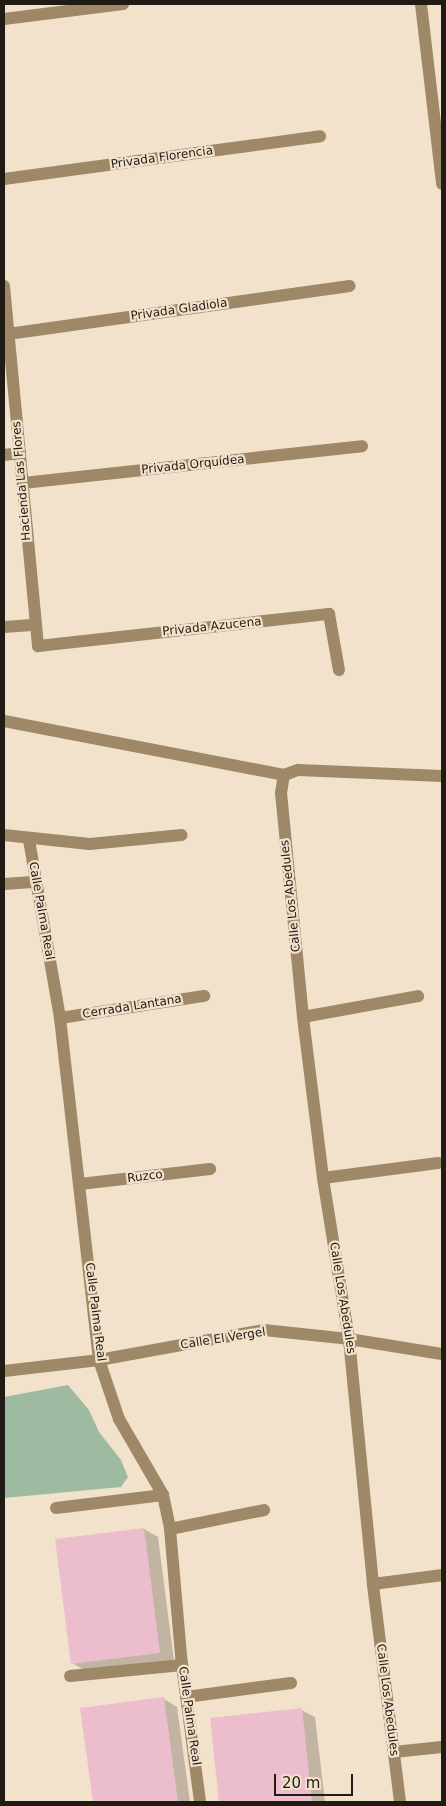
<!DOCTYPE html>
<html>
<head>
<meta charset="utf-8">
<style>
  body { margin:0 }
  #map { position:relative; width:446px; height:1806px; overflow:hidden; background:#f2e2cc; font-family:"DejaVu Sans",sans-serif }
  div>[style] { position:absolute }
  .green>* { inset:0; background:#9ebaa1 }
  .shadow>* { inset:0; background:#0003 }
  .building>* { inset:0; background:#ecbecd }
  .street>* { height:12px; margin:-6px; padding:0 6px; transform-origin:6px; border-radius:6px; background:#9e8868 }
  span { translate:-50% -50%; white-space:nowrap; text-align:center; line-height:1.15; -webkit-text-stroke:4.5px #f2e2cc; paint-order:stroke }
  .street-label { font-size:12px; color:#201b13 }
  .frame { position:absolute; inset:0; border:5px solid #201b13; pointer-events:none }
  .scale { position:absolute; left:274px; top:1774px; width:79px; height:22px; box-sizing:border-box; border:2px solid #201b13; border-top:0; padding-left:6px; font-size:15px; line-height:18px; white-space:nowrap; color:#201b13; -webkit-text-stroke:4px #f2e2cc; paint-order:stroke }
</style>
</head>
<body>
<div id="map">
  <div class="green">
    <i style="clip-path:polygon(68px 1385px,89px 1410px,99px 1432px,121px 1460px,128px 1477px,121px 1487px,4px 1498px,4px 1397px)"></i>
  </div>
  <div class="shadow">
    <i style="clip-path:polygon(144px 1529px,158px 1537px,174px 1661px,86px 1671px,72px 1663px)"></i>
    <i style="clip-path:polygon(164px 1699px,177px 1707px,190px 1802px,94px 1802px,82px 1709px)"></i>
    <i style="clip-path:polygon(301px 1710px,315px 1717px,325px 1802px,220px 1802px,211px 1719px)"></i>
  </div>
  <div class="building">
    <i style="clip-path:polygon(144px 1528px,160px 1653px,71px 1664px,55px 1539px)"></i>
    <i style="clip-path:polygon(164px 1697px,178px 1802px,93px 1802px,80px 1708px)"></i>
    <i style="clip-path:polygon(302px 1708px,312px 1802px,219px 1802px,210px 1718px)"></i>
  </div>
  <div class="street">
    <i style="left:421px;top:4px;width:181px;rotate:83.3deg"></i>
    <i style="left:4px;top:19px;width:120px;rotate:-7.2deg"></i>
    <i style="left:4px;top:179px;width:319px;rotate:-7.7deg"></i>
    <i style="left:4px;top:286px;width:362px;rotate:84.6deg"></i>
    <i style="left:38px;top:646px;width:293px;rotate:-6.3deg"></i>
    <i style="left:329px;top:614px;width:57px;rotate:79.9deg"></i>
    <i style="left:8px;top:334px;width:345px;rotate:-8deg"></i>
    <i style="left:4px;top:455px;width:16px;rotate:-7deg"></i>
    <i style="left:23px;top:483px;width:341px;rotate:-6.2deg"></i>
    <i style="left:4px;top:627px;width:31px;rotate:-4deg"></i>
    <i style="left:4px;top:721px;width:285px;rotate:10.9deg"></i>
    <i style="left:4px;top:835px;width:86px;rotate:6deg"></i>
    <i style="left:90px;top:844px;width:92px;rotate:-5.6deg"></i>
    <i style="left:29px;top:840px;width:181px;rotate:80.1deg"></i>
    <i style="left:60px;top:1018px;width:344px;rotate:83.5deg"></i>
    <i style="left:99px;top:1360px;width:62px;rotate:71.3deg"></i>
    <i style="left:119px;top:1419px;width:88px;rotate:59.9deg"></i>
    <i style="left:163px;top:1495px;width:35px;rotate:78deg"></i>
    <i style="left:170px;top:1529px;width:137px;rotate:85deg"></i>
    <i style="left:182px;top:1665px;width:138px;rotate:82.5deg"></i>
    <i style="left:4px;top:884px;width:32px;rotate:-4deg"></i>
    <i style="left:303px;top:1017px;width:117px;rotate:-10.3deg"></i>
    <i style="left:60px;top:1018px;width:146px;rotate:-8.7deg"></i>
    <i style="left:323px;top:1178px;width:116px;rotate:-7.4deg"></i>
    <i style="left:80px;top:1184px;width:131px;rotate:-6.6deg"></i>
    <i style="left:4px;top:1371px;width:96px;rotate:-6.6deg"></i>
    <i style="left:99px;top:1360px;width:168px;rotate:-10.3deg"></i>
    <i style="left:264px;top:1330px;width:85px;rotate:6deg"></i>
    <i style="left:349px;top:1339px;width:94px;rotate:9.2deg"></i>
    <i style="left:56px;top:1508px;width:108px;rotate:-6.9deg"></i>
    <i style="left:170px;top:1529px;width:96px;rotate:-11.4deg"></i>
    <i style="left:373px;top:1584px;width:70px;rotate:-7.4deg"></i>
    <i style="left:70px;top:1676px;width:113px;rotate:-5.6deg"></i>
    <i style="left:186px;top:1697px;width:106px;rotate:-7.6deg"></i>
    <i style="left:394px;top:1752px;width:48px;rotate:-5.9deg"></i>
    <i style="left:400px;top:1802px;width:220px;rotate:-97.1deg"></i>
    <i style="left:373px;top:1584px;width:246px;rotate:-95.6deg"></i>
    <i style="left:349px;top:1339px;width:163px;rotate:-99.2deg"></i>
    <i style="left:323px;top:1178px;width:162px;rotate:-97.1deg"></i>
    <i style="left:303px;top:1017px;width:225px;rotate:-95.6deg"></i>
    <i style="left:281px;top:793px;width:18px;rotate:-81deg"></i>
    <i style="left:284px;top:775px;width:15px;rotate:-20deg"></i>
    <i style="left:298px;top:770px;width:144px;rotate:2.4deg"></i>
  </div>
  <div class="street-label">
    <span style="left:162px;top:158px;rotate:-8deg">Privada Florencia</span>
    <span style="left:179px;top:310px;rotate:-8deg">Privada Gladiola</span>
    <span style="left:193px;top:465px;rotate:-6deg">Privada Orquídea</span>
    <span style="left:22px;top:481px;rotate:-95deg">Hacienda Las Flores</span>
    <span style="left:212px;top:627px;rotate:-6deg">Privada Azucena</span>
    <span style="left:291px;top:896px;rotate:-96deg">Calle Los Abedules</span>
    <span style="left:41px;top:911px;rotate:80deg">Calle Palma Real</span>
    <span style="left:132px;top:1007px;rotate:-9deg">Cerrada Lantana</span>
    <span style="left:145px;top:1177px;rotate:-7deg">Ruzco</span>
    <span style="left:342px;top:1298px;rotate:81deg">Calle Los Abedules</span>
    <span style="left:95px;top:1312px;rotate:83deg">Calle Palma Real</span>
    <span style="left:223px;top:1339px;rotate:-9deg">Calle El Vergel</span>
    <span style="left:387px;top:1700px;rotate:83deg">Calle Los Abedules</span>
    <span style="left:189px;top:1716px;rotate:82deg">Calle Palma Real</span>
  </div>
  <div class="frame"></div>
  <div class="scale">20 m</div>
</div>
</body>
</html>
